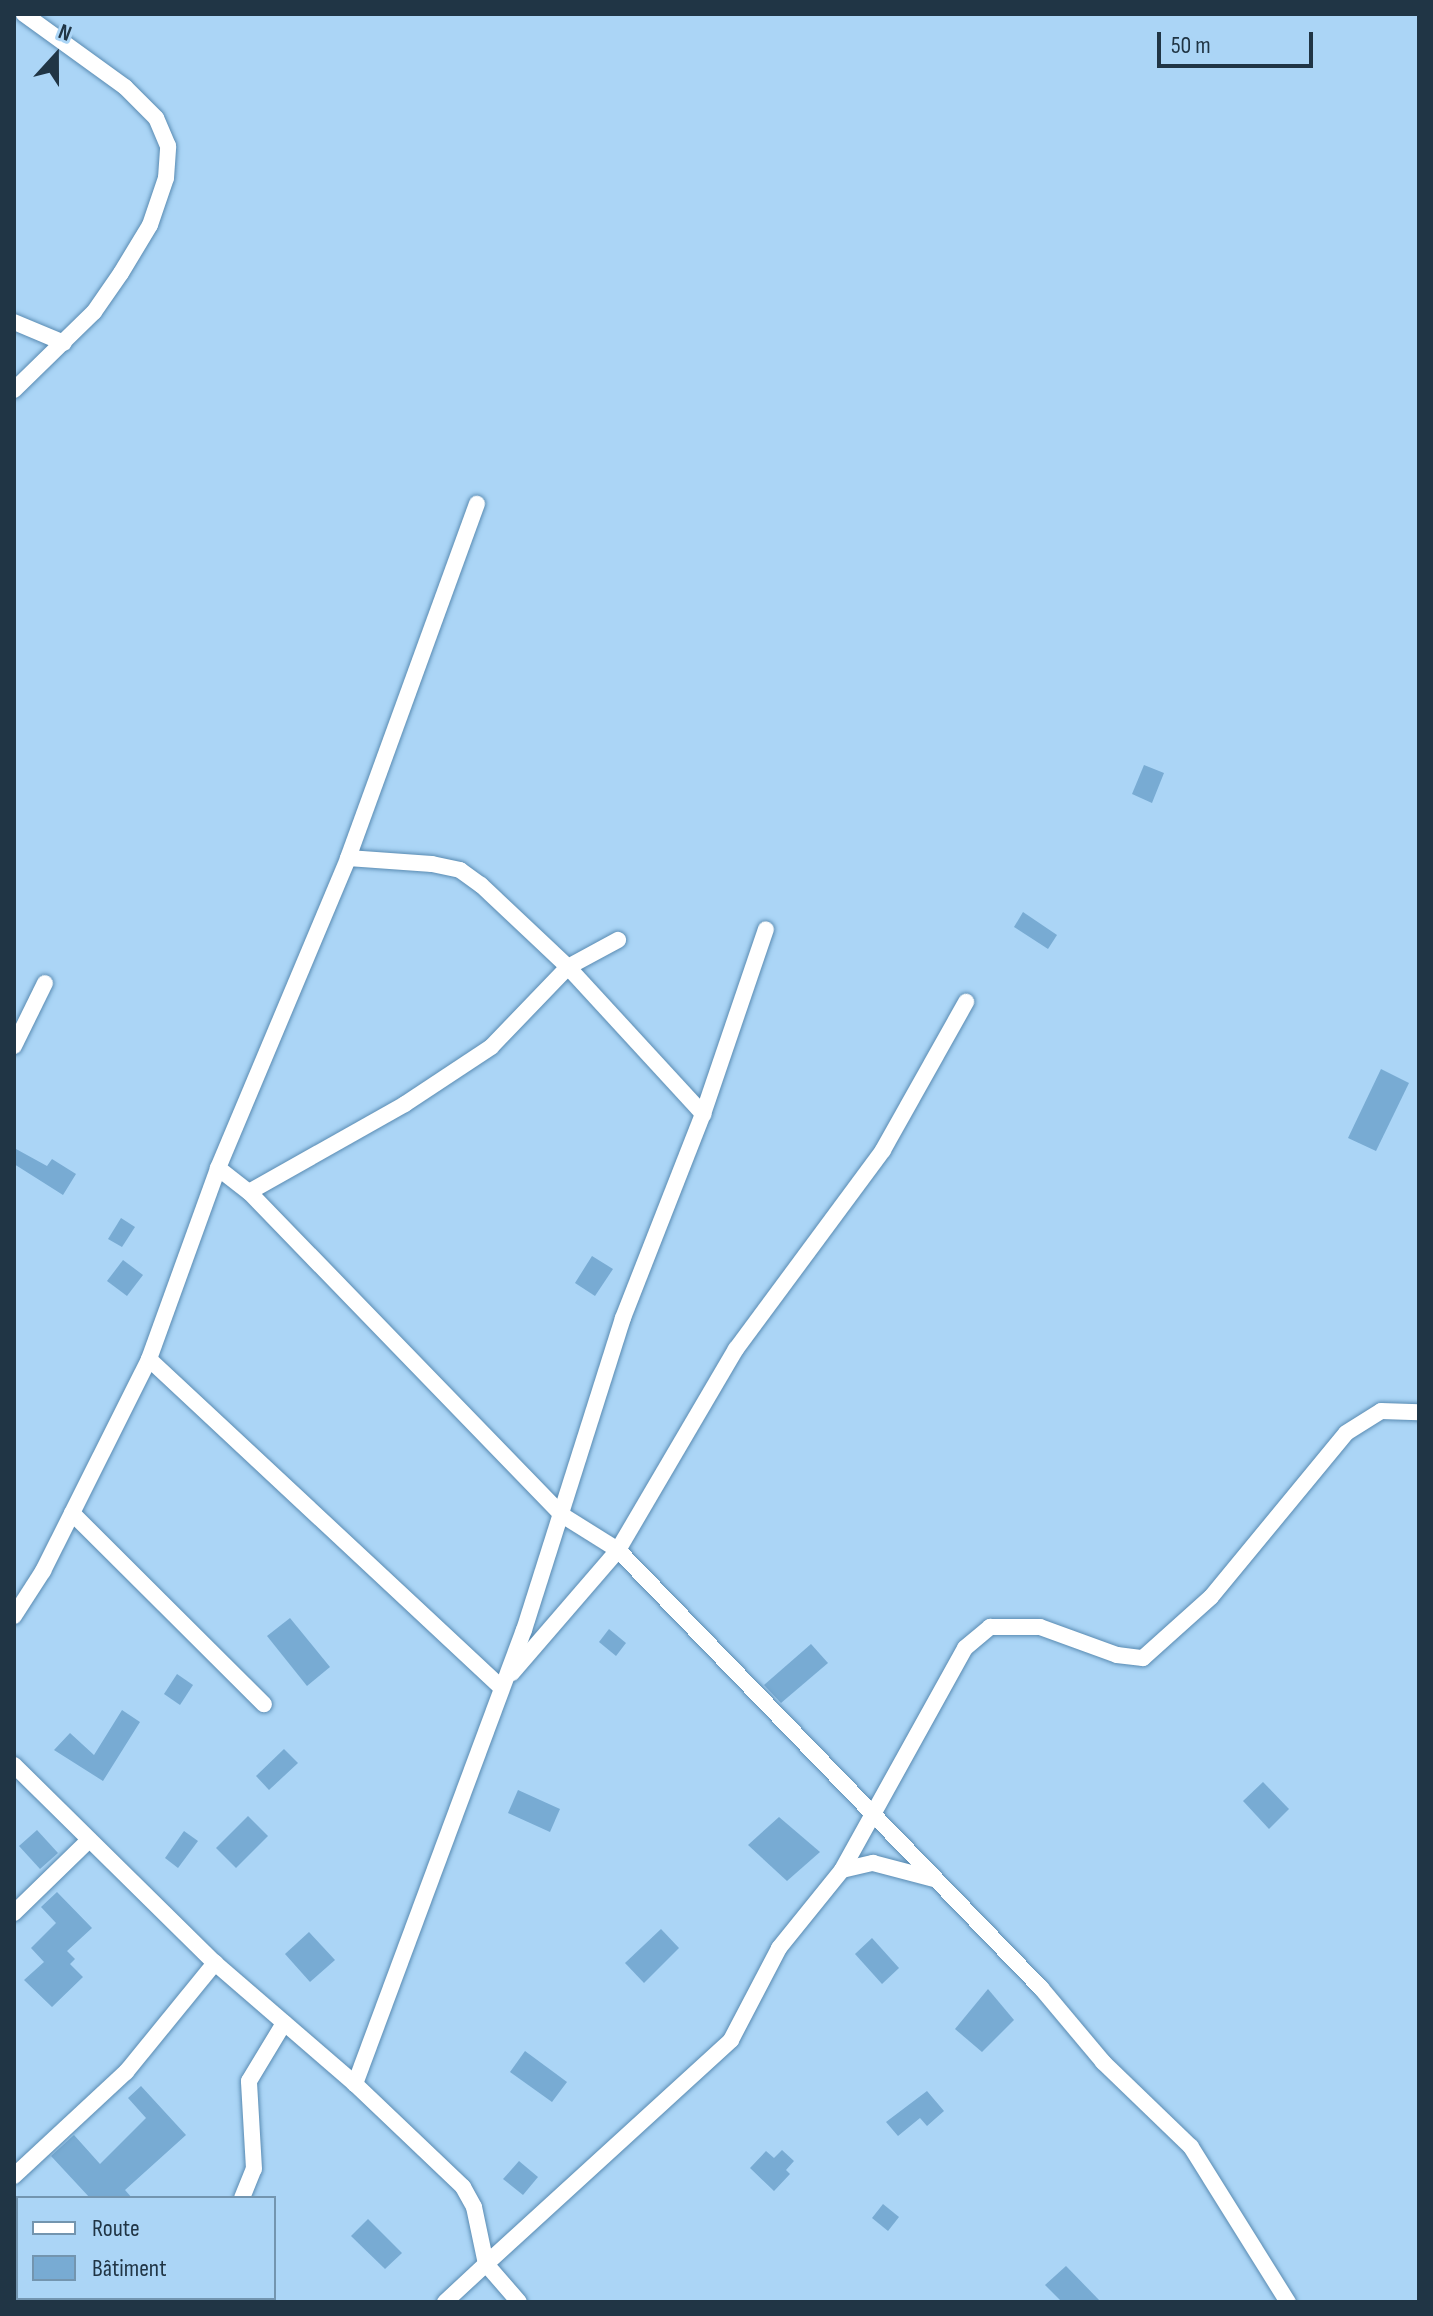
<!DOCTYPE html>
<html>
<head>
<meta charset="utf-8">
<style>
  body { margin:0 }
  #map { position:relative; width:1433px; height:2316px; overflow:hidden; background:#abd5f6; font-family:"Sofia Sans Condensed",sans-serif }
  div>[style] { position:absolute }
  .building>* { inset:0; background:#78abd3 }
  .roads { filter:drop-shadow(0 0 2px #598bb2) drop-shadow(0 0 2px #598bb2) }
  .minor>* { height:16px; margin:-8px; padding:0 8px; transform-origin:8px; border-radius:8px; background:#fff }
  span { translate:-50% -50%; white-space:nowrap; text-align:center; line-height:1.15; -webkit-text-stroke:8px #abd5f6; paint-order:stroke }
  .frame { position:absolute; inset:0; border:16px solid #203545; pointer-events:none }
  .legend { position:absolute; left:16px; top:2196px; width:260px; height:104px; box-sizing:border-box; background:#abd5f6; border:2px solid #7395af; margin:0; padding:10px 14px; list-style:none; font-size:24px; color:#203545 }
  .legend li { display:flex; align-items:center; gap:16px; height:40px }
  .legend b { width:40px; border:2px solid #7395af }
  .north { position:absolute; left:16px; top:16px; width:80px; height:80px; -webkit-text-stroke:6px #abd5f6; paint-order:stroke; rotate:21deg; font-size:22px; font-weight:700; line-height:32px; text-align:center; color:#203545 }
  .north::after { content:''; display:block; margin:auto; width:28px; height:36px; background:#203545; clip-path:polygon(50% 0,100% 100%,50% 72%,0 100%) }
  .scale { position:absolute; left:1157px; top:32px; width:156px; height:36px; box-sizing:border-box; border:4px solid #203545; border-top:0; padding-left:10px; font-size:24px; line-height:28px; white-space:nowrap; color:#203545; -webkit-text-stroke:6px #abd5f6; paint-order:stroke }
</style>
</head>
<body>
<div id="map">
  <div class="building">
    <i style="clip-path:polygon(1144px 765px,1164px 773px,1152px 803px,1132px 794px)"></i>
    <i style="clip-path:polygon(1023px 912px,1057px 935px,1048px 949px,1014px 927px)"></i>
    <i style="clip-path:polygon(1381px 1069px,1409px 1083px,1376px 1151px,1348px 1138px)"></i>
    <i style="clip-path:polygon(16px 1149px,47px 1166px,52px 1159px,76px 1174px,63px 1195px,14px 1164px)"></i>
    <i style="clip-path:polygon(121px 1218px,135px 1227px,122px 1247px,108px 1239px)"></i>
    <i style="clip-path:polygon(592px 1256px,613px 1269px,595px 1296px,575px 1283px)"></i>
    <i style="clip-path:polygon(123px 1260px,143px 1275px,127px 1296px,107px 1281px)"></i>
    <i style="clip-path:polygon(290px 1618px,330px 1667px,307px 1686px,267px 1636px)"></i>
    <i style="clip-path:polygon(609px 1629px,626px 1643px,616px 1656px,599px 1642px)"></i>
    <i style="clip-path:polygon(811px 1644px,828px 1663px,781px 1703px,764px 1685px)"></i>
    <i style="clip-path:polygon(177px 1674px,193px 1685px,180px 1705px,164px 1694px)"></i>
    <i style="clip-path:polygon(122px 1710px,140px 1722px,103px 1781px,54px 1750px,70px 1733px,94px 1755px)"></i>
    <i style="clip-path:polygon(284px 1749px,298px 1763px,269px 1790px,256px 1776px)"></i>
    <i style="clip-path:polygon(1263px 1782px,1289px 1809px,1269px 1829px,1243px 1801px)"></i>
    <i style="clip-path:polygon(518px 1790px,560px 1809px,550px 1832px,508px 1813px)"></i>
    <i style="clip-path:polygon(248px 1816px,268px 1836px,236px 1868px,216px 1848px)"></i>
    <i style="clip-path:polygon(779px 1817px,820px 1852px,787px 1881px,748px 1845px)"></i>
    <i style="clip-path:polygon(37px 1830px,58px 1853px,40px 1869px,19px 1846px)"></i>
    <i style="clip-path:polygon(184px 1831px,198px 1841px,178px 1868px,165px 1858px)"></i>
    <i style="clip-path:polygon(57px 1892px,92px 1928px,67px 1951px,75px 1959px,70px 1964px,83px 1977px,52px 2007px,24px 1980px,44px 1962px,31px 1948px,56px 1923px,41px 1907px)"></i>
    <i style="clip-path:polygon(661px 1929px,679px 1948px,644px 1983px,625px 1963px)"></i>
    <i style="clip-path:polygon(309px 1932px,335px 1960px,310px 1982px,285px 1954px)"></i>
    <i style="clip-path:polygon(872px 1938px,899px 1968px,882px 1984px,855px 1954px)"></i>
    <i style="clip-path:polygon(988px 1989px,1014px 2020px,982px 2052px,955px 2029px)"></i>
    <i style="clip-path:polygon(525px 2051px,567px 2082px,552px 2102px,510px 2072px)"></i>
    <i style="clip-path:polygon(141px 2086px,186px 2135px,125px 2190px,132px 2198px,90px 2198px,51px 2156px,74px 2135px,100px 2164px,146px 2118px,128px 2098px)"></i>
    <i style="clip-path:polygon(927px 2091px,944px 2111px,927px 2126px,920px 2118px,898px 2136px,886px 2122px)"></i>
    <i style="clip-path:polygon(782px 2150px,794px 2161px,786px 2170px,790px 2174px,774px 2191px,750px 2168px,766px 2151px,774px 2158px)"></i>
    <i style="clip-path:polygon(519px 2161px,538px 2177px,523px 2195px,503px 2179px)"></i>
    <i style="clip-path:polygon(883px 2204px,899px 2217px,888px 2231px,872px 2218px)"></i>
    <i style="clip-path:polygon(368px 2219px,402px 2253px,385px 2269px,351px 2236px)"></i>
    <i style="clip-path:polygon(1066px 2266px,1101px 2302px,1062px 2302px,1045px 2285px)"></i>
  </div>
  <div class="roads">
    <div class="minor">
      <i style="left:14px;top:322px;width:54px;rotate:22.8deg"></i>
      <i style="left:14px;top:390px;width:112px;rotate:-44.3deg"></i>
      <i style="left:94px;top:312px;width:47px;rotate:-55.3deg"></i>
      <i style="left:121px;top:273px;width:56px;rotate:-58.9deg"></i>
      <i style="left:150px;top:225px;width:50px;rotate:-71.2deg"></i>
      <i style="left:166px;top:178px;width:32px;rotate:-86deg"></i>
      <i style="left:168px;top:146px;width:30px;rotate:-113deg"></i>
      <i style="left:156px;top:118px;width:44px;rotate:-135deg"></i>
      <i style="left:125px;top:87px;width:125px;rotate:-144.1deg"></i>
      <i style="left:348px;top:858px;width:84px;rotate:4.1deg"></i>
      <i style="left:432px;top:864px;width:29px;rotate:12deg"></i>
      <i style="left:460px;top:870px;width:26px;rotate:36deg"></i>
      <i style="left:481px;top:885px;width:120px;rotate:43.3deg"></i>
      <i style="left:568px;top:967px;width:200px;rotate:47.4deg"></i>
      <i style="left:14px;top:1046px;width:70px;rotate:-63.8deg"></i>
      <i style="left:218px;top:1168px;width:39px;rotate:38deg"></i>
      <i style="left:249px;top:1192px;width:450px;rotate:45.9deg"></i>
      <i style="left:562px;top:1515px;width:66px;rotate:32deg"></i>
      <i style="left:618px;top:1550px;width:609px;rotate:46deg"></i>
      <i style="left:1041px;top:1988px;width:97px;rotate:50deg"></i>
      <i style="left:1103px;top:2062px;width:122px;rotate:44deg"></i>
      <i style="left:1191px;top:2147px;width:183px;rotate:58deg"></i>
      <i style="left:249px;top:1192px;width:179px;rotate:-29.4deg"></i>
      <i style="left:405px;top:1104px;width:103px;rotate:-33.5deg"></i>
      <i style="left:491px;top:1047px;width:111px;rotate:-46.1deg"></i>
      <i style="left:568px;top:967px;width:57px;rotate:-28.4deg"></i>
      <i style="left:149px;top:1359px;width:481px;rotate:43deg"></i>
      <i style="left:72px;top:1513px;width:271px;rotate:44.9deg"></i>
      <i style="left:14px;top:1616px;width:54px;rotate:-57.2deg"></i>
      <i style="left:43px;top:1571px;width:237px;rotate:-63.4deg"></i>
      <i style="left:149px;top:1359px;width:203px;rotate:-70.1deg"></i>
      <i style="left:218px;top:1168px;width:336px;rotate:-67.2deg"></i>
      <i style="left:348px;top:858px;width:377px;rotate:-70deg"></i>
      <i style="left:512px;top:1673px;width:162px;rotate:-49.2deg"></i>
      <i style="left:618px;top:1550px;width:233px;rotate:-59.6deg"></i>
      <i style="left:736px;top:1349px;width:247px;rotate:-53.5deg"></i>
      <i style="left:883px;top:1150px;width:170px;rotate:-60.7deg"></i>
      <i style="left:14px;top:1765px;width:282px;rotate:44.6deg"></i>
      <i style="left:215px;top:1963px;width:185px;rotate:40.8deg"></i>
      <i style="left:355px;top:2084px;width:149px;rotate:43.6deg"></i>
      <i style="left:463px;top:2187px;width:23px;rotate:61deg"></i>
      <i style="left:474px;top:2207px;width:58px;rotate:78.1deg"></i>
      <i style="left:486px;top:2264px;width:332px;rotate:-42.4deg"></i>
      <i style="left:731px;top:2040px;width:104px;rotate:-62.4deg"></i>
      <i style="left:779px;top:1948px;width:100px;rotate:-51.1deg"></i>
      <i style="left:842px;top:1870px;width:254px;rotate:-61deg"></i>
      <i style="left:965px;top:1648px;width:33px;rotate:-40deg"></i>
      <i style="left:990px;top:1627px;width:50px"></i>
      <i style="left:1040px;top:1627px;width:82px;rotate:20deg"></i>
      <i style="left:1117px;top:1655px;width:26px;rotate:7deg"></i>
      <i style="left:1143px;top:1658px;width:91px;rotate:-41.9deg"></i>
      <i style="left:1211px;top:1597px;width:212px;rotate:-50.5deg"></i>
      <i style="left:1346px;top:1433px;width:41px;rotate:-32.2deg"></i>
      <i style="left:1381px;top:1411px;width:38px;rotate:2deg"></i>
      <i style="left:842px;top:1870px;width:32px;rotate:-13deg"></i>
      <i style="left:873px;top:1863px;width:63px;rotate:14.7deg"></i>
      <i style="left:14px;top:1913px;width:105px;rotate:-44.2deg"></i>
      <i style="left:355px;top:2084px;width:484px;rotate:-69.6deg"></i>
      <i style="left:524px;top:1630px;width:327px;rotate:-72.4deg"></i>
      <i style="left:623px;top:1318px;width:219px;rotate:-68.6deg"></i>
      <i style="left:703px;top:1114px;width:195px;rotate:-71.2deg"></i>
      <i style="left:14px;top:2176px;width:153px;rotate:-42.9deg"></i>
      <i style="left:126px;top:2072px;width:141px;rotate:-50.8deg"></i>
      <i style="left:242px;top:2198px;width:31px;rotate:-68deg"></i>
      <i style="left:254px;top:2169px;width:88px;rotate:-93.3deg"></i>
      <i style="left:249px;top:2081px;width:68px;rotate:-58.9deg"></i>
      <i style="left:143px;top:2302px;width:6px;rotate:-45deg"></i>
      <i style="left:445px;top:2302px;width:56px;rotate:-42.8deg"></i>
      <i style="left:486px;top:2264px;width:50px;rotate:49deg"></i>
    </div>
  </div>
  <div class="frame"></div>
  <ul class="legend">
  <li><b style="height:10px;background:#fff"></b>Route</li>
  <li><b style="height:22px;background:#78abd3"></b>Bâtiment</li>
  </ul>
  <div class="north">N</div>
  <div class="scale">50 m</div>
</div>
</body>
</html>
